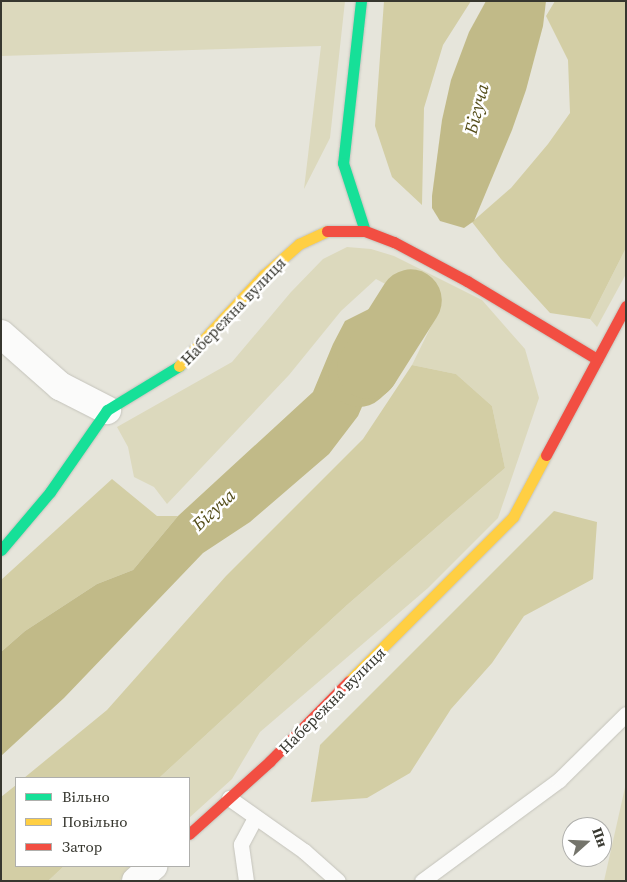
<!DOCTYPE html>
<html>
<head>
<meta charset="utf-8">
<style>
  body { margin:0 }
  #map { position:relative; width:627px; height:882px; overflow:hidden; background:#e6e5db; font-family:"Source Serif 4",serif }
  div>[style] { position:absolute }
  .green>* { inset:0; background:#dcd9bd }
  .forest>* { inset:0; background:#d3cea5 }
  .water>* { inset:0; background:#c1ba88 }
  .river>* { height:62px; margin:-31px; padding:0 31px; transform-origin:31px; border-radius:31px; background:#c1ba88 }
  .roads { filter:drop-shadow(0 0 1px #c4c3bb) drop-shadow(0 0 1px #c4c3bb) }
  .lane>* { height:15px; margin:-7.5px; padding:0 7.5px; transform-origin:7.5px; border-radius:7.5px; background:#fbfbfa }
  .street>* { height:28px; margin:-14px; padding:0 14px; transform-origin:14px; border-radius:14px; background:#fbfbfa }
  .fast>* { height:11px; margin:-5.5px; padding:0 5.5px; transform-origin:5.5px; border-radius:5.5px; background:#16e098 }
  .slow>* { height:11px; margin:-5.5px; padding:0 5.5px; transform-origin:5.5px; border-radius:5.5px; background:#ffcf43 }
  .jam>* { height:11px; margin:-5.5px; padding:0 5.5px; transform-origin:5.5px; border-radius:5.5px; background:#f24e42 }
  span { translate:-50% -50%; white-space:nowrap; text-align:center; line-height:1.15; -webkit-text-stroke:5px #fff; paint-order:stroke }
  .street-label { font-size:16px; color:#37372f }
  .water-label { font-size:18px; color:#544d19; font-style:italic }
  .frame { position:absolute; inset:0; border:2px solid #37372f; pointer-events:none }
  .legend { position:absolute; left:15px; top:777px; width:175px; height:90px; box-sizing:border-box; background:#fff; border:1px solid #afafac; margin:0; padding:6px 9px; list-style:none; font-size:15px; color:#37372f }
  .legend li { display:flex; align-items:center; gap:10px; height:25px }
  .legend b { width:25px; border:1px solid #afafac }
  .north { position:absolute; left:562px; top:817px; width:50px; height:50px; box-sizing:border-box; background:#fff; border:1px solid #afafac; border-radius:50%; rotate:70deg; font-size:14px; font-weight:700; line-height:20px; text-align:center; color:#37372f }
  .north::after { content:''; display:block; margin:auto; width:18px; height:22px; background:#74746b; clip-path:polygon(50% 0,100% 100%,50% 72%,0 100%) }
</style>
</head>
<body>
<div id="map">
  <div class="green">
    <i style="clip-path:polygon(1px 1px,345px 1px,330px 138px,304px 189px,321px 46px,1px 56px)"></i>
    <i style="clip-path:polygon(347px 247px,371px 249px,394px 256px,482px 300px,525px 349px,539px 398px,498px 518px,428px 588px,260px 732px,232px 779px,189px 818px,189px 778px,159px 778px,347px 605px,505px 468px,492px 406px,456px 374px,412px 365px,438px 312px,376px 279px,341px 311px,289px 375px,167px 504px,154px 487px,134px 477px,128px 447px,117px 427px,232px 362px,291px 292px,323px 259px)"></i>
    <i style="clip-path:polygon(626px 248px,626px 274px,597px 327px,590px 319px)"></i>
    <i style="clip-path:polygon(626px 783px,626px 881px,604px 881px)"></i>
    <i style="clip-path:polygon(64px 866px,136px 866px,119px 881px,48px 881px)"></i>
  </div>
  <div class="forest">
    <i style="clip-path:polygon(384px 1px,471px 1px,443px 45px,424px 108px,422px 205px,392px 177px,375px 126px)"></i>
    <i style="clip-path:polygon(555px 1px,626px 1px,626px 248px,590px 319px,550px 313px,501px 259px,472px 222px,511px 188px,548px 144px,570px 113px,568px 60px,546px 16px)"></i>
    <i style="clip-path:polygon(412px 365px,456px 374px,492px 406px,505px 468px,347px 605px,159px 778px,24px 778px,107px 710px,226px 576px,363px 439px)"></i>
    <i style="clip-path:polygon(112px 479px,157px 516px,178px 516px,133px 570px,97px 584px,25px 631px,1px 652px,1px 580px)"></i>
    <i style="clip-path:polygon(554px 511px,597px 522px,593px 579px,524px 616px,492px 663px,451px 709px,410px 773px,367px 798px,311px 802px,320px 745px)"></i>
    <i style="clip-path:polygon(16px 785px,16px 866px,64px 866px,48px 881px,1px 881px,1px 797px)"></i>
  </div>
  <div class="water">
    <i style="clip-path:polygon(486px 1px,546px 1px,543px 26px,526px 90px,512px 130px,474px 221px,464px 228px,440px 221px,432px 208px,432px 196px,442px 120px,451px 80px,469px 32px)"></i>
    <i style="clip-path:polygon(397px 295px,409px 308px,402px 350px,390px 366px,375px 377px,358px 416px,329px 454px,250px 522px,203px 553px,64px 698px,1px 756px,1px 652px,25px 631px,97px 584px,133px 570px,178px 516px,313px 392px,333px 344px,345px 321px)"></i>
  </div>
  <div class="river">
    <i style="left:359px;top:376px;width:12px;rotate:-42deg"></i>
    <i style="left:368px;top:368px;width:80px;rotate:-57.7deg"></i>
  </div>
  <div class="roads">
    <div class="lane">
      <i style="left:229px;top:798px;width:92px;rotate:35.2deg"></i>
      <i style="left:304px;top:851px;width:45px;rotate:41.4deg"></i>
      <i style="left:246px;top:881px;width:37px;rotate:-98deg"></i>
      <i style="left:241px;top:844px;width:30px;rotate:-62deg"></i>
      <i style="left:422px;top:881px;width:170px;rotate:-36.4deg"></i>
      <i style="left:559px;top:780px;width:94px;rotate:-44.6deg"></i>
    </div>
    <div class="street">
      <i style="left:1px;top:334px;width:79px;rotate:41.4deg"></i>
      <i style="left:60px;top:386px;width:53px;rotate:27.1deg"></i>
      <i style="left:136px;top:881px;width:23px;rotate:-41deg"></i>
    </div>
    <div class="fast">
      <i style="left:361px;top:1px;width:163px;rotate:96.3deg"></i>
      <i style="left:343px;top:163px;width:71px;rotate:72.1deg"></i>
      <i style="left:1px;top:550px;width:76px;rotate:-49.8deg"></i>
      <i style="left:50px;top:492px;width:100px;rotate:-55.2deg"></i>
      <i style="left:107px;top:410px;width:84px;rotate:-31.4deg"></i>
    </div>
    <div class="slow">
      <i style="left:179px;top:366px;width:125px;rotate:-47deg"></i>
      <i style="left:264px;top:275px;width:47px;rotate:-41.5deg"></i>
      <i style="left:299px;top:244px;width:31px;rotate:-25deg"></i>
      <i style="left:349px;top:681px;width:232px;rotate:-45deg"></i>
      <i style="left:513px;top:517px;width:70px;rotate:-62deg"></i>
    </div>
    <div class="jam">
      <i style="left:327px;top:231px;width:38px"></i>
      <i style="left:365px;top:231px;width:31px;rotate:21deg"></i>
      <i style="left:394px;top:242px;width:83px;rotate:28.1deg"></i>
      <i style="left:467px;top:281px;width:152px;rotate:31deg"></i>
      <i style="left:546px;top:455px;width:169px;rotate:-61.8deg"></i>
      <i style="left:189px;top:834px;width:109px;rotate:-42deg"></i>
      <i style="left:270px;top:761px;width:112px;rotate:-45.4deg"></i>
    </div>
  </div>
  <div class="street-label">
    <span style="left:233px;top:311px;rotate:-46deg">Набережна вулиця</span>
    <span style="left:332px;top:700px;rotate:-45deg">Набережна вулиця</span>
  </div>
  <div class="water-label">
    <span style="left:477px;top:109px;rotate:-76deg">Бігуча</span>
    <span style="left:214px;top:510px;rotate:-43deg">Бігуча</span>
  </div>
  <div class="frame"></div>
  <ul class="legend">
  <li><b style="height:6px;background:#16e098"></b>Вільно</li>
  <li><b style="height:6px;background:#ffcf43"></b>Повільно</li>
  <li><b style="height:6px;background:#f24e42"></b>Затор</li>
  </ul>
  <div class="north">Пн</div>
</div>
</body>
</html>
